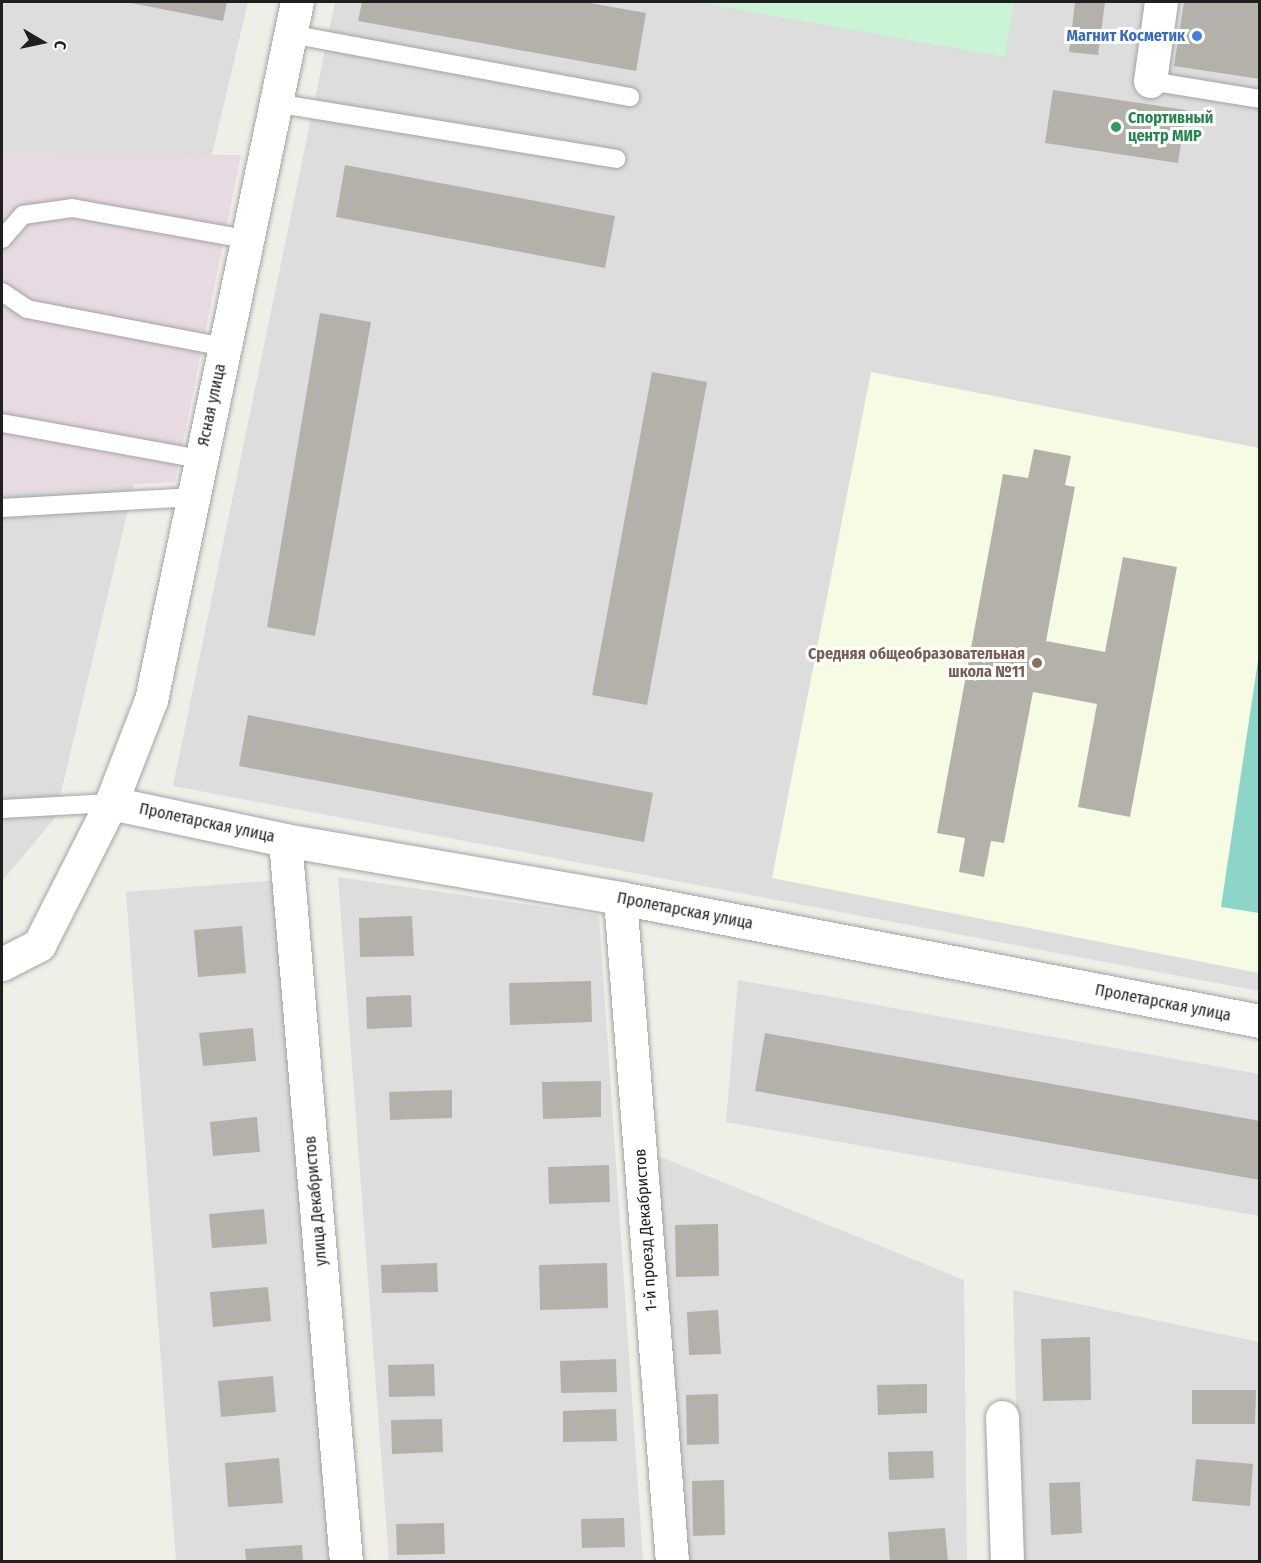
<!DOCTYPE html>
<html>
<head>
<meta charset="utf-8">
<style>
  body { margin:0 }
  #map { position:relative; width:1261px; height:1563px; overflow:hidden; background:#efeee7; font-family:"Fira Sans Condensed",sans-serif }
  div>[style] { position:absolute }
  .residential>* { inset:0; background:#ddd }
  .industrial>* { inset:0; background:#e7dae2 }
  .education>* { inset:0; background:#f6fce3 }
  .park>* { inset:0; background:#c9f4d6 }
  .pitch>* { inset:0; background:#8ed5c9 }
  .building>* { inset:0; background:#b4b1aa }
  .roads { filter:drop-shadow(0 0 2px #a3a3a3) drop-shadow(0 0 2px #a3a3a3) }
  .lane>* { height:18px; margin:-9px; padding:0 9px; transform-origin:9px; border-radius:9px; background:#fff }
  .street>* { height:33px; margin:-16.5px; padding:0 16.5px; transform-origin:16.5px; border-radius:16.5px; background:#fff }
  .dots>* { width:16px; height:16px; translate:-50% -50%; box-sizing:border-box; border:3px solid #fff; border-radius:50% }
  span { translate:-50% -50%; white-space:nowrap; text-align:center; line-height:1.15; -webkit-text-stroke:6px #fff; paint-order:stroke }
  .shop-label { font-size:16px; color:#366cbe; font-weight:700 }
  .right { translate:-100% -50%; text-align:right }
  .leisure-label { font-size:16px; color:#27864d; font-weight:700 }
  .left { translate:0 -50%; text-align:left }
  .street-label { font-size:16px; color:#1f1f1f }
  .education-label { font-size:16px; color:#785e54; font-weight:700 }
  .frame { position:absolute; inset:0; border:3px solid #1f1f1f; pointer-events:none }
  .north { position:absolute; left:12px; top:12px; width:60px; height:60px; -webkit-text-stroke:4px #fff; paint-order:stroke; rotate:99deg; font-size:16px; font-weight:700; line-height:24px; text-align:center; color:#1f1f1f }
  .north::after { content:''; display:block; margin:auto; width:21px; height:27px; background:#1f1f1f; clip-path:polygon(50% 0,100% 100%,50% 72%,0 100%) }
</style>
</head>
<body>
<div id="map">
  <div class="residential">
    <i style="clip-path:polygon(2px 2px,248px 2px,55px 818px,2px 881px)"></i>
    <i style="clip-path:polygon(335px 2px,1259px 2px,1259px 991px,173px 786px)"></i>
    <i style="clip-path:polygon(338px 877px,599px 915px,643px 1561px,389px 1561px)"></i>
    <i style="clip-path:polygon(278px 880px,329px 1561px,176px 1561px,126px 892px)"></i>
    <i style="clip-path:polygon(738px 980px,1259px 1074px,1259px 1216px,726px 1122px)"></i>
    <i style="clip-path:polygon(646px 1151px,964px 1280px,967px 1561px,675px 1561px)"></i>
    <i style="clip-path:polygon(1013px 1290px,1259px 1342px,1259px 1561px,1020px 1561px)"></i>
  </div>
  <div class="industrial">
    <i style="clip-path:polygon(2px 152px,241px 155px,175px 482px,2px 492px)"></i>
  </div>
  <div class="education">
    <i style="clip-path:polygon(871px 372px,1259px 448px,1259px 973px,772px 878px)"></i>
  </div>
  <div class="park">
    <i style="clip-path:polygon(696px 2px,1014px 2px,1005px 57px)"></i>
  </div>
  <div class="pitch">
    <i style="clip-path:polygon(1259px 654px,1259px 913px,1221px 907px)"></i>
  </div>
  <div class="building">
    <i style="clip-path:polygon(362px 2px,584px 2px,646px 13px,636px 71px,358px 21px)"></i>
    <i style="clip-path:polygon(1075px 2px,1105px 2px,1098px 55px,1069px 52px)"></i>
    <i style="clip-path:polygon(1184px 2px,1260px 2px,1260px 79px,1174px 66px)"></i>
    <i style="clip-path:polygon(131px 3px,131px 2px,227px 2px,223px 21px)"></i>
    <i style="clip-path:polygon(1053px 90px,1186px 110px,1178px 163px,1045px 143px)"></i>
    <i style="clip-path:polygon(345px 165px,615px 216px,605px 268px,336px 217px)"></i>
    <i style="clip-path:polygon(320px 313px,371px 322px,315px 636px,267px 627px)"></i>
    <i style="clip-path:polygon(652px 372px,707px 382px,647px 705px,592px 695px)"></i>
    <i style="clip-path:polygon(1034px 449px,1071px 456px,1065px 485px,1075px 487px,1046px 641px,1105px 652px,1123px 557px,1177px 567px,1130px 817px,1078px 807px,1097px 704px,1033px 692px,1004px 843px,991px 841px,984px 877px,959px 872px,965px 838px,937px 833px,1003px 474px,1028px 478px)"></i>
    <i style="clip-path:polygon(248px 715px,653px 793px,644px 842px,239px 766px)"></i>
    <i style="clip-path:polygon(412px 916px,414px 956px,360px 957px,359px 918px)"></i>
    <i style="clip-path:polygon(242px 926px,246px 973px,198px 977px,194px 930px)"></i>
    <i style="clip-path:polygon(591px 981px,592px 1022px,510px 1025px,509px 983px)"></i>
    <i style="clip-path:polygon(411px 995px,412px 1027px,367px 1029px,366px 997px)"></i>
    <i style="clip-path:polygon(253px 1028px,256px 1061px,203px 1066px,199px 1033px)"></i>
    <i style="clip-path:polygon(765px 1033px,1260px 1121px,1260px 1180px,755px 1091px)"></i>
    <i style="clip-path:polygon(601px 1081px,601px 1117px,543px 1119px,542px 1082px)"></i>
    <i style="clip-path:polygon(452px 1090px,452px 1118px,390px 1120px,389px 1092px)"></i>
    <i style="clip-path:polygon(257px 1117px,260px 1152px,213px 1156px,210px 1122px)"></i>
    <i style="clip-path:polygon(609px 1165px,610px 1202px,549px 1204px,548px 1167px)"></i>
    <i style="clip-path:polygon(264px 1209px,267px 1244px,212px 1248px,209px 1214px)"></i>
    <i style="clip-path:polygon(718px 1224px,719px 1276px,676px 1277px,675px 1225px)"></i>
    <i style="clip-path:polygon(437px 1263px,438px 1292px,382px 1293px,381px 1265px)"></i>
    <i style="clip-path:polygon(607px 1263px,608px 1308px,540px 1310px,539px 1265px)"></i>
    <i style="clip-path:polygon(268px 1287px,271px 1321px,213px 1327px,210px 1292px)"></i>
    <i style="clip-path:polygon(718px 1310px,721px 1354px,689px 1355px,687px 1312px)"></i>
    <i style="clip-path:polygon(1090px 1337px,1091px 1400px,1043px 1401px,1041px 1339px)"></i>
    <i style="clip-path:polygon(616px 1359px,617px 1392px,561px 1393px,560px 1361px)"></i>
    <i style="clip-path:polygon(434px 1364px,435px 1396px,389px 1397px,388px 1365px)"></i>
    <i style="clip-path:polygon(273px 1376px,276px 1412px,221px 1417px,218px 1381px)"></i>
    <i style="clip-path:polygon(927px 1384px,927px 1413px,878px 1415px,877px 1385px)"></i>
    <i style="clip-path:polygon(1192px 1390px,1256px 1390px,1255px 1424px,1192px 1424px)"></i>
    <i style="clip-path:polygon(718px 1394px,719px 1444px,687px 1445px,686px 1395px)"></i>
    <i style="clip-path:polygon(616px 1409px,617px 1441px,563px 1442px,563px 1411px)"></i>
    <i style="clip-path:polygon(442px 1419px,443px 1452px,392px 1454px,391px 1420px)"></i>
    <i style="clip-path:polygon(933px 1451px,934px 1478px,889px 1480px,888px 1452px)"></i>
    <i style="clip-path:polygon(279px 1458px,283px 1503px,228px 1507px,225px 1463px)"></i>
    <i style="clip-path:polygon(1196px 1459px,1253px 1464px,1250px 1506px,1192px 1501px)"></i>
    <i style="clip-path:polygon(724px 1480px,725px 1535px,693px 1536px,692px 1481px)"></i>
    <i style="clip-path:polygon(1080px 1482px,1082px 1533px,1051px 1535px,1049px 1483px)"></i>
    <i style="clip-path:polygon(624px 1518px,625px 1547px,582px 1548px,581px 1519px)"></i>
    <i style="clip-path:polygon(444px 1523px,445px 1554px,397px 1555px,396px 1524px)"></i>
    <i style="clip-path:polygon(945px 1528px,948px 1562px,890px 1562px,888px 1532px)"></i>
    <i style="clip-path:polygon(302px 1545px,303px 1562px,246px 1562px,245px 1549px)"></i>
  </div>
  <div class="roads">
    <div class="lane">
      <i style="left:290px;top:34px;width:346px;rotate:10.5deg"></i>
      <i style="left:1150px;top:81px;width:111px;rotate:9.3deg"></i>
      <i style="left:275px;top:103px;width:346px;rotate:9.3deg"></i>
      <i style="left:2px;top:239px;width:32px;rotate:-49deg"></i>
      <i style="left:23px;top:215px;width:49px;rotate:-8.1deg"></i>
      <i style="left:72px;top:208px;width:177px;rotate:10.1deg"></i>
      <i style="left:2px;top:292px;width:30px;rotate:34deg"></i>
      <i style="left:27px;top:309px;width:201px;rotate:10.9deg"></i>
      <i style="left:2px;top:423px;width:202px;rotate:10.3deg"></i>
      <i style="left:2px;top:508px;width:192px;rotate:-3.3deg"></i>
      <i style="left:2px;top:809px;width:109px;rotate:-3.2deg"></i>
    </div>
    <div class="street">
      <i style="left:1150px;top:81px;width:80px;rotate:-82.1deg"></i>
      <i style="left:111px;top:803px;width:178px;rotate:12deg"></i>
      <i style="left:285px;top:840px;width:340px;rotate:9.8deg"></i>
      <i style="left:620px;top:898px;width:652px;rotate:10.88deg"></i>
      <i style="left:285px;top:840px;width:725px;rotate:85.17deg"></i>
      <i style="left:620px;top:898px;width:666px;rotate:85.52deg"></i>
      <i style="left:2px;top:964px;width:42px;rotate:-27.2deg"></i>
      <i style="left:39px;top:945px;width:159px;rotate:-63.1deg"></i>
      <i style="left:111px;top:803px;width:110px;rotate:-68.8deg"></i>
      <i style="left:151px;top:700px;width:713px;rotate:-78.19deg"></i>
      <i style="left:1002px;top:1417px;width:145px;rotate:88deg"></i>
    </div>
  </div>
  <div class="dots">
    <i style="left:1197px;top:36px;background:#3f7fe0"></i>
    <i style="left:1116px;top:127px;background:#2e9e5b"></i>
    <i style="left:1037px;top:663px;background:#8d6e63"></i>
  </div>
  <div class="shop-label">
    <span class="right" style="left:1185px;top:36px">Магнит Косметик</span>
  </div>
  <div class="leisure-label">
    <span class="left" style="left:1128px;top:127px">Спортивный<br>центр МИР</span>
  </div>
  <div class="street-label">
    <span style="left:212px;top:405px;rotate:-78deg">Ясная улица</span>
    <span style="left:207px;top:823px;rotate:12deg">Пролетарская улица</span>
    <span style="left:685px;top:911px;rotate:11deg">Пролетарская улица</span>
    <span style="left:1163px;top:1003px;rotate:11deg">Пролетарская улица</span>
    <span style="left:316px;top:1201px;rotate:-95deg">улица Декабристов</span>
    <span style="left:646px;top:1230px;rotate:-94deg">1-й проезд Декабристов</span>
  </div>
  <div class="education-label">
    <span class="right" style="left:1025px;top:663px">Средняя общеобразовательная<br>школа №11</span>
  </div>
  <div class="frame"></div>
  <div class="north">С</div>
</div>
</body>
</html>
